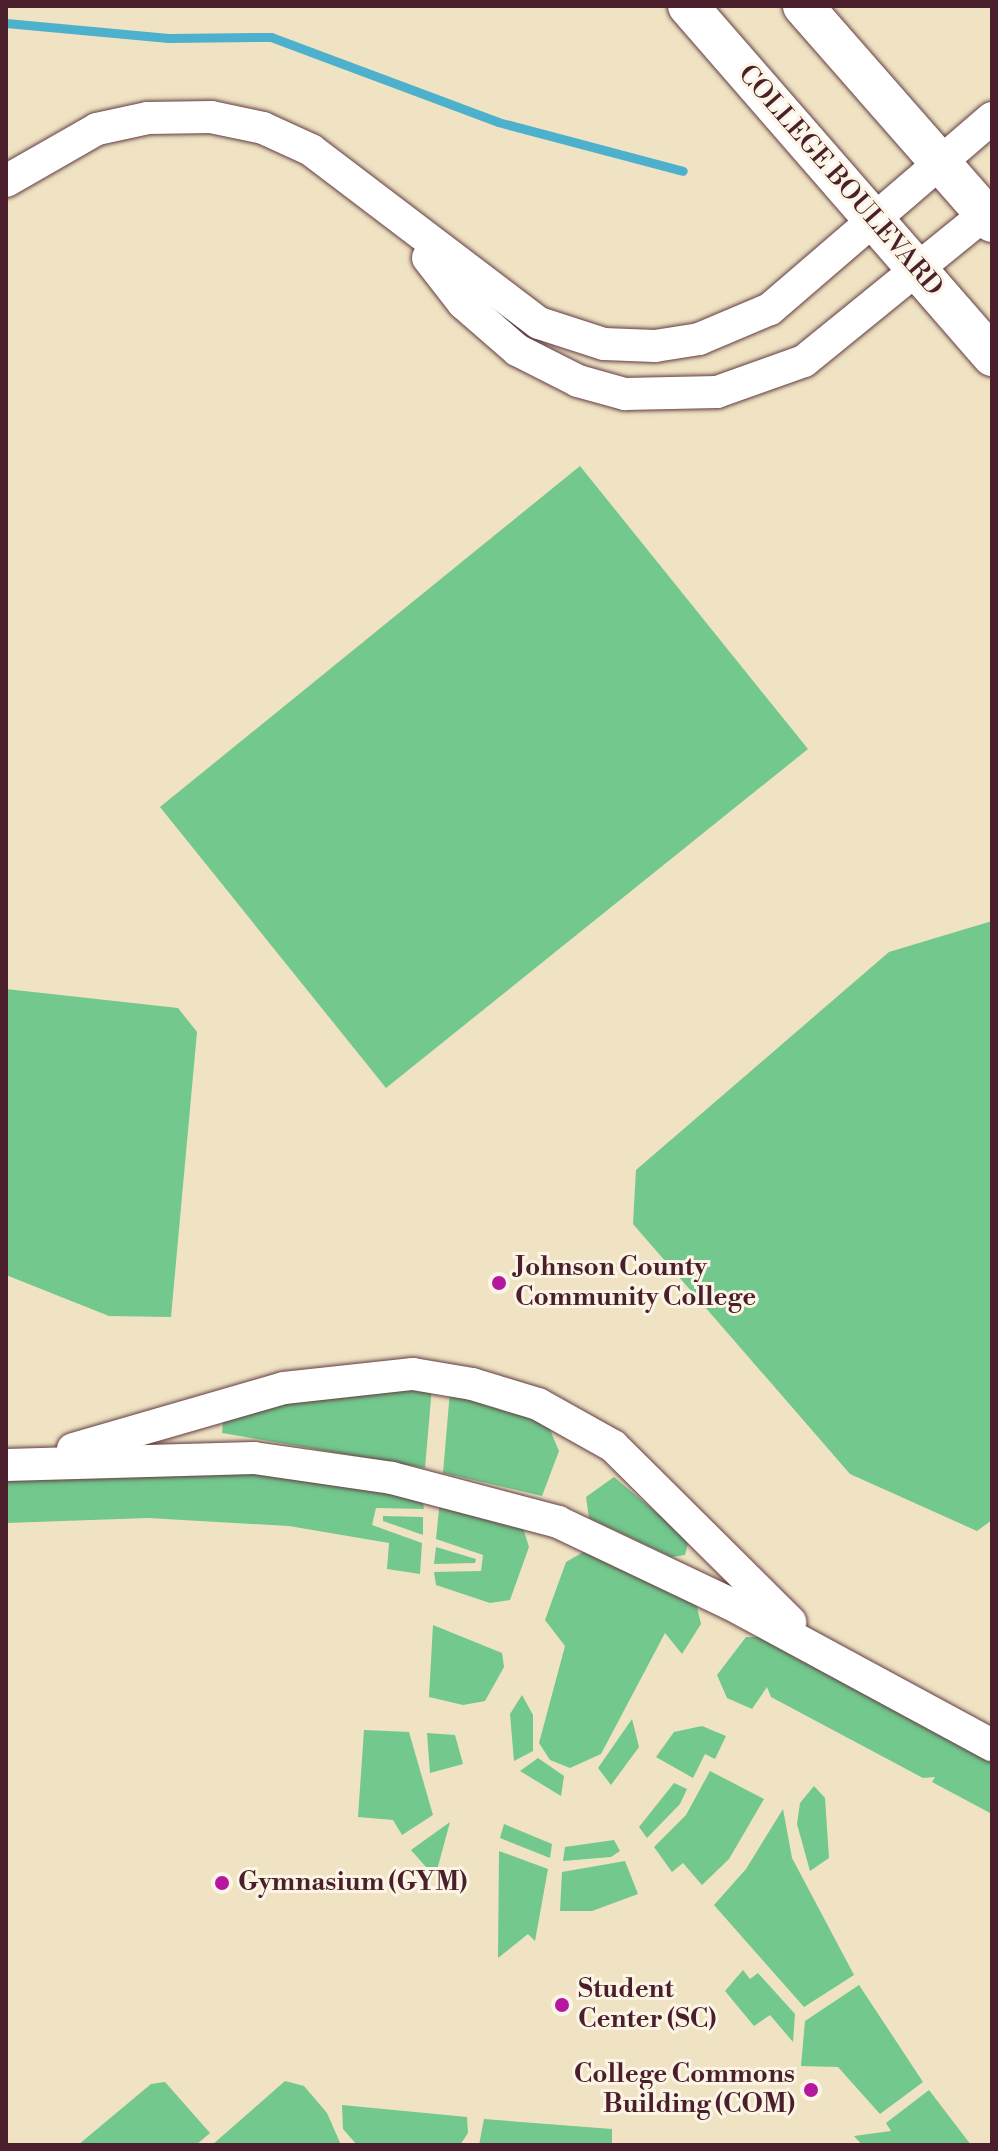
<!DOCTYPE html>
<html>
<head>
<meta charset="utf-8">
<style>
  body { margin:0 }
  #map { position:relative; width:998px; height:2151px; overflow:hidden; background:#efe3c3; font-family:"Libre Bodoni",serif }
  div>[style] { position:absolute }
  .green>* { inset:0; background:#72c88d }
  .stream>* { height:9px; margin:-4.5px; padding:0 4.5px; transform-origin:4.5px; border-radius:4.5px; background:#4db0cc }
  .roads { filter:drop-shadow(0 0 2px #633c42) drop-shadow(0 0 2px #633c42) }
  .minor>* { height:32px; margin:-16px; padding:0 16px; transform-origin:16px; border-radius:16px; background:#fff }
  .major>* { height:40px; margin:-20px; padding:0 20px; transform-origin:20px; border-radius:20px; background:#fff }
  .dots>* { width:22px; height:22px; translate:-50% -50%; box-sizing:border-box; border:4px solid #fcf5e5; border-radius:50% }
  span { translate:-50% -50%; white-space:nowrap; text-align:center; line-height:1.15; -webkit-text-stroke:6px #fcf5e5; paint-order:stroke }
  .street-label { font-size:26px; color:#4a1f2b }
  .poi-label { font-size:26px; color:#4a1f2b; font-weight:700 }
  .left { translate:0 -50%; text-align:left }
  .right { translate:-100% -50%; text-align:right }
  .frame { position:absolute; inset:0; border:8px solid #4a1f2b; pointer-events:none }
</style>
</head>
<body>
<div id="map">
  <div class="green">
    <i style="clip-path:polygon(580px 466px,808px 749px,386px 1088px,160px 807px)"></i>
    <i style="clip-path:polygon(992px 921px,992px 1520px,977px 1531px,850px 1474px,633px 1224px,636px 1170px,889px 952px)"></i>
    <i style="clip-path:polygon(6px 989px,178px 1008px,197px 1032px,171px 1317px,109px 1316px,6px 1275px)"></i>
    <i style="clip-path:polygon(432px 1387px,425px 1468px,222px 1433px,223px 1422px,267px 1402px)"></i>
    <i style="clip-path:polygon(450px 1391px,548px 1425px,559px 1451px,542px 1496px,443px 1473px)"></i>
    <i style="clip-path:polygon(238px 1469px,422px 1496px,424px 1509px,376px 1508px,372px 1525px,422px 1543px,420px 1574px,387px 1569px,389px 1543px,289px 1526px,148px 1518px,6px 1523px,6px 1479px)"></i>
    <i style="clip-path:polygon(614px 1477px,689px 1540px,685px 1555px,672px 1557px,589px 1518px,586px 1497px)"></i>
    <i style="clip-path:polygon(440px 1500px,523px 1528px,529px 1547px,510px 1600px,490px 1603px,436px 1585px,434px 1572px,481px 1571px,483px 1555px,436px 1539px)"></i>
    <i style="clip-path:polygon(383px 1516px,423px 1517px,423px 1535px,383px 1521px)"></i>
    <i style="clip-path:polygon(436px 1547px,476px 1559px,475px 1563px,434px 1564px)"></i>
    <i style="clip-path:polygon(585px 1551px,696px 1603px,701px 1624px,682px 1654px,665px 1633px,601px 1754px,570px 1768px,550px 1760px,539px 1743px,565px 1646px,545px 1620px,566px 1562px)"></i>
    <i style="clip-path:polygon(433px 1625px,502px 1653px,504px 1667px,485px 1701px,463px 1705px,429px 1697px)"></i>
    <i style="clip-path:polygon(746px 1637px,762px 1637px,992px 1760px,992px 1814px,932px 1782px,935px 1777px,923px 1778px,771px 1697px,767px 1687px,752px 1709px,727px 1698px,717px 1675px)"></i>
    <i style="clip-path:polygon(522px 1695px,533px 1715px,533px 1751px,514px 1761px,510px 1714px)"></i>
    <i style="clip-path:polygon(632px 1719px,639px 1747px,611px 1785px,598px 1768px)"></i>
    <i style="clip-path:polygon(702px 1726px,726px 1736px,715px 1759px,705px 1754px,693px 1778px,656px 1757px,674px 1732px)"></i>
    <i style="clip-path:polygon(364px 1730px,409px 1732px,411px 1739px,433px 1815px,402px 1835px,393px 1820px,358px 1817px)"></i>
    <i style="clip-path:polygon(427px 1733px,455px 1735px,463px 1764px,430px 1773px)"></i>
    <i style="clip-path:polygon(538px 1758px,564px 1776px,561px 1796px,520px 1771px)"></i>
    <i style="clip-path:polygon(710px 1771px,764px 1799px,729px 1859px,702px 1885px,683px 1863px,672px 1872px,654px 1847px,686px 1815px)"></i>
    <i style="clip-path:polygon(674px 1783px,687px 1789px,680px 1804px,647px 1838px,639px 1827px)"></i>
    <i style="clip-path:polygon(814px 1786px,825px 1798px,829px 1858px,810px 1871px,797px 1824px,800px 1803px)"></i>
    <i style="clip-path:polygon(783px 1809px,792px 1858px,854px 1975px,804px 2007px,714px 1905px,746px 1869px)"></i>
    <i style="clip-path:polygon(450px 1822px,437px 1870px,433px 1875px,411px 1850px)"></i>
    <i style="clip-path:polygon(504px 1824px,552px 1844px,550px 1858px,500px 1838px)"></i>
    <i style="clip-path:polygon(614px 1840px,620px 1851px,611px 1857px,563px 1861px,565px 1847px)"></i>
    <i style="clip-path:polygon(499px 1851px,548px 1869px,535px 1941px,528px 1934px,498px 1958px)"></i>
    <i style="clip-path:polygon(625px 1861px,638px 1894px,592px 1911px,560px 1911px,562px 1872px)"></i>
    <i style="clip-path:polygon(743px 1970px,750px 1979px,758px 1973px,795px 2014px,793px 2042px,770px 2015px,754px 2026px,725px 1991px)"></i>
    <i style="clip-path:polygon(859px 1985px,923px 2082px,880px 2114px,838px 2067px,801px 2066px,805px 2021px)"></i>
    <i style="clip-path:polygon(285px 2081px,304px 2086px,327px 2113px,341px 2145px,212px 2145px)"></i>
    <i style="clip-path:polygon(165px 2082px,210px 2133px,196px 2145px,78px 2145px,151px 2084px)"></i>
    <i style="clip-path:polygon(929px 2090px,971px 2145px,862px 2145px,854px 2136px,891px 2131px,886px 2123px)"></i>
    <i style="clip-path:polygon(342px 2105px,467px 2117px,468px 2133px,460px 2145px,357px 2145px,343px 2129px)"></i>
    <i style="clip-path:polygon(484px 2119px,612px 2129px,612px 2145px,479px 2145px)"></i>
  </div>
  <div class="stream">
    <i style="left:6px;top:23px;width:163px;rotate:5.3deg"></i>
    <i style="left:168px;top:38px;width:103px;rotate:-0.6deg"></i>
    <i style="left:271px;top:37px;width:242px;rotate:20.5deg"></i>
    <i style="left:498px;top:122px;width:191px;rotate:14.8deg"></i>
  </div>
  <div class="roads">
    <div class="minor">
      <i style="left:6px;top:181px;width:105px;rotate:-29.7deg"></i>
      <i style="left:97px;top:129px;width:52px;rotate:-12.2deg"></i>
      <i style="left:148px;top:118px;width:63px;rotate:-0.9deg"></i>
      <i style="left:211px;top:117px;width:53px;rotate:11.9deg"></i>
      <i style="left:263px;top:128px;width:53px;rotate:24.6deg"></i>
      <i style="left:311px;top:150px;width:286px;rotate:37.2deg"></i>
      <i style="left:539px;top:323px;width:68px;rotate:17.9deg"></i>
      <i style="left:604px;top:344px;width:51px;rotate:2.2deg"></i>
      <i style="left:655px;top:346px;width:45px;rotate:-9deg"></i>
      <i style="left:699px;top:339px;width:77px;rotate:-22.9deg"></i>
      <i style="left:770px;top:309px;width:293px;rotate:-40.7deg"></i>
      <i style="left:428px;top:258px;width:57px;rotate:52.1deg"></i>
      <i style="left:463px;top:303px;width:72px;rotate:41deg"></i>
      <i style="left:517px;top:350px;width:68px;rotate:26.9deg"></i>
      <i style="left:578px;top:381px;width:49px;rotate:15.5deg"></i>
      <i style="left:625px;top:394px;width:92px;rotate:-1.2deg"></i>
      <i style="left:717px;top:392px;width:92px;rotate:-19.6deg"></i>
      <i style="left:804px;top:361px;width:242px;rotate:-39.1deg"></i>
      <i style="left:73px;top:1449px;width:220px;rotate:-16.1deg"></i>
      <i style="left:284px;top:1388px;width:130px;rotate:-6.2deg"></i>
      <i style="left:413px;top:1374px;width:60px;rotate:9.6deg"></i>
      <i style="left:472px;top:1384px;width:69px;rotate:16.9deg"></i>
      <i style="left:538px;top:1404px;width:86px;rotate:29.2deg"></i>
      <i style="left:613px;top:1446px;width:250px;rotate:44.8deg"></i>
      <i style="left:6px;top:1465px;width:248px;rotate:-1.6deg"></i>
      <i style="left:254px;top:1458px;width:139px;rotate:8.2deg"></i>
      <i style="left:392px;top:1478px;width:172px;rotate:14.8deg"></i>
      <i style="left:558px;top:1522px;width:191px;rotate:25.4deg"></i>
      <i style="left:731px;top:1604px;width:297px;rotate:28.4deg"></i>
    </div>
    <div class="major">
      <i style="left:688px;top:6px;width:464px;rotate:49deg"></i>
      <i style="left:803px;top:6px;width:287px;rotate:48.8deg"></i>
    </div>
  </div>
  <div class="dots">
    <i style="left:499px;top:1283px;background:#b5179e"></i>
    <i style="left:222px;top:1883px;background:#b5179e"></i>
    <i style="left:562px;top:2005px;background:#b5179e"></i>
    <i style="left:811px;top:2090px;background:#b5179e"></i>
  </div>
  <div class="street-label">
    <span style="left:840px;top:181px;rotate:49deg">COLLEGE BOULEVARD</span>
  </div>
  <div class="poi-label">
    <span class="left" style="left:515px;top:1283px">Johnson County<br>Community College</span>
    <span class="left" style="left:238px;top:1883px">Gymnasium (GYM)</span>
    <span class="left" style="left:578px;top:2005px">Student<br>Center (SC)</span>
    <span class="right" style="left:795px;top:2090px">College Commons<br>Building (COM)</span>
  </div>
  <div class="frame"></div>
</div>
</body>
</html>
